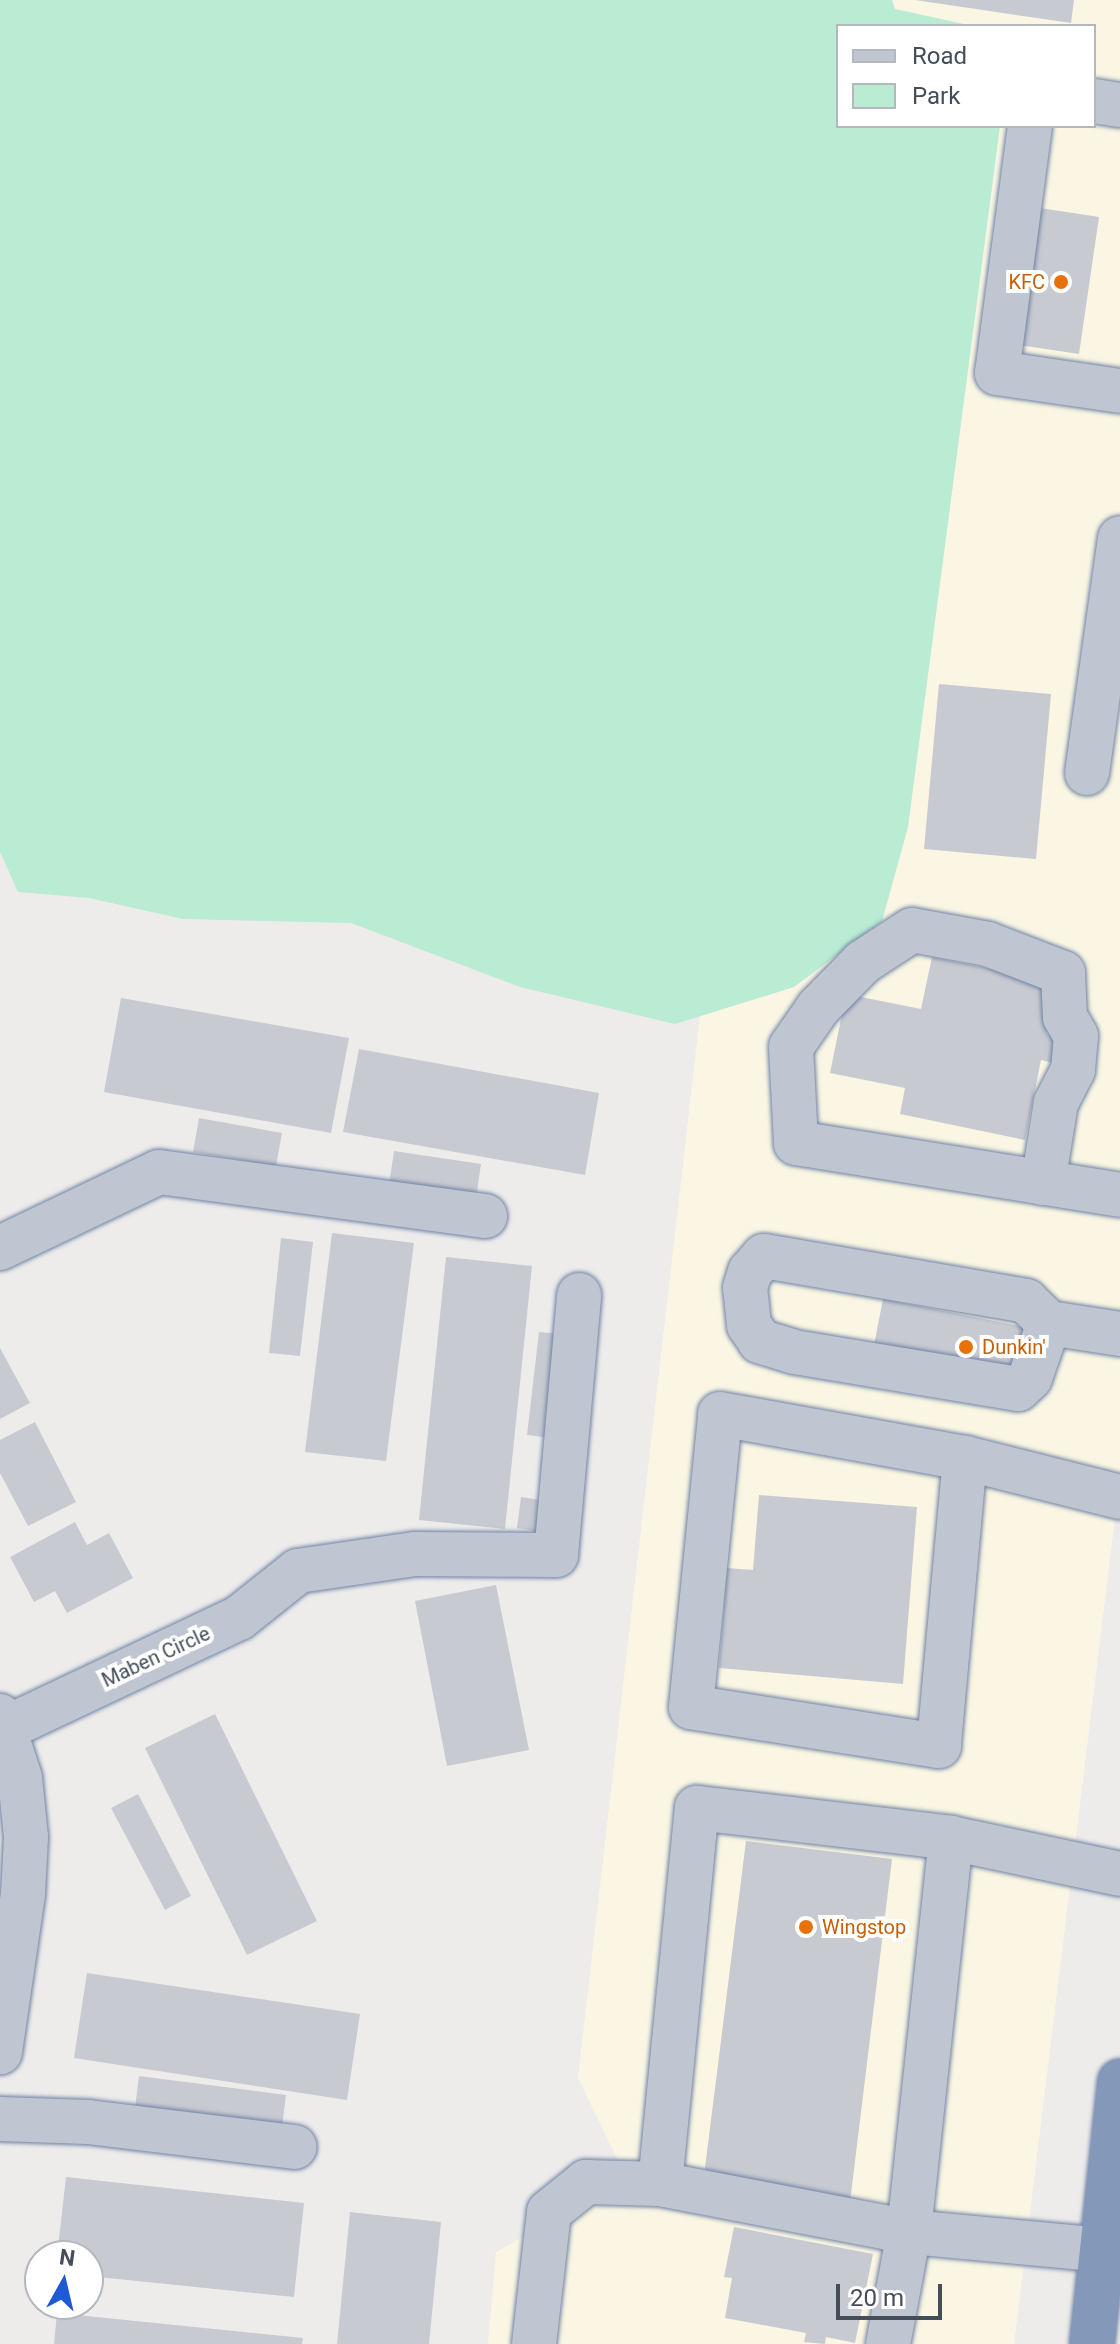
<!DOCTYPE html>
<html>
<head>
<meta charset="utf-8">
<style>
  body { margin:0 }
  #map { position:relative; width:1120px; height:2344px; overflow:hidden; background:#eeeceb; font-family:Roboto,sans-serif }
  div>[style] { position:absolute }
  .commercial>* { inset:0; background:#faf6e3 }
  .green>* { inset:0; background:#b9ecd3 }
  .building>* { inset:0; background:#c8cad1 }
  .roads { filter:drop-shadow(0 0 2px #6f83a5) drop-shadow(0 0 2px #6f83a5) }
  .minor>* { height:44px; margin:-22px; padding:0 22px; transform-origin:22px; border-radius:22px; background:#bfc6d1 }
  .highway>* { height:44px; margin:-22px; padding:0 22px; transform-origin:22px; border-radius:22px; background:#8498ba }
  .dots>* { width:22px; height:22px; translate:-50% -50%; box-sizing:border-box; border:4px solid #fff; border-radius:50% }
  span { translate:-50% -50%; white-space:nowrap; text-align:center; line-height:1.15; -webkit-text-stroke:8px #fff; paint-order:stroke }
  .food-label { font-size:20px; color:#c56008 }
  .right { translate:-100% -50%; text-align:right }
  .left { translate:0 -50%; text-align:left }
  .street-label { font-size:20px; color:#444d58 }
  .legend { position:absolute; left:836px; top:24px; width:260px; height:104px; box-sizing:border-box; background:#fff; border:2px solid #b4b8bc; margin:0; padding:10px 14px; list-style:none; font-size:24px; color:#444d58 }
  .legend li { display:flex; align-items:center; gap:16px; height:40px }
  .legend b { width:40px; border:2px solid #b4b8bc }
  .north { position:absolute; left:24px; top:2240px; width:80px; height:80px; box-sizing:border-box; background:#fff; border:2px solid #b4b8bc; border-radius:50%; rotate:8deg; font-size:22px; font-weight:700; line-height:32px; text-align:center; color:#444d58 }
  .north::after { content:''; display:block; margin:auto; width:28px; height:36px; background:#1e59d6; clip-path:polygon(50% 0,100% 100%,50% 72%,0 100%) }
  .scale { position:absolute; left:836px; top:2284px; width:106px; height:36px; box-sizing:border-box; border:4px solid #444d58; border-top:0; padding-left:10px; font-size:24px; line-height:28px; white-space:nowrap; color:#444d58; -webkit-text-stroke:6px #fff; paint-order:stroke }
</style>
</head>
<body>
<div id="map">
  <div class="commercial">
    <i style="clip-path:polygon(892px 0,1120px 0,1120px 1477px,1014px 2344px,488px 2344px,496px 2252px,627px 2179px,578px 2078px,700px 1016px,794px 987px,882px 921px,908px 827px,1000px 126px,1094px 126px,1094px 26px,973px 26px,894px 9px)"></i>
  </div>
  <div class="green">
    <i style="clip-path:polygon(0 0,892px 0,895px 9px,973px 26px,838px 26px,838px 126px,1000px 126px,908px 827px,882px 921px,794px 987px,675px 1024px,520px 987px,351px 923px,183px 919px,89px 898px,18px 892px,0 852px)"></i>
  </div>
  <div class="building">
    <i style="clip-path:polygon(915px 0,1074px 0,1071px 23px)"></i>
    <i style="clip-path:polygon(1040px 208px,1099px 217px,1079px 354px,1019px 345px)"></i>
    <i style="clip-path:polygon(939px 684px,1051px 694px,1036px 859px,924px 849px)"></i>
    <i style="clip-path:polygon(932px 957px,1057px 982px,1047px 1034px,1072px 1039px,1066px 1066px,1041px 1060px,1025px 1140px,900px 1114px,905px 1088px,830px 1073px,846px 994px,921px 1009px)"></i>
    <i style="clip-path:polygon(121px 998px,349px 1038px,331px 1133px,104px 1092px)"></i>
    <i style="clip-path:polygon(359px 1049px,599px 1093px,585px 1175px,343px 1132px)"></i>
    <i style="clip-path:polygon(199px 1118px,282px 1133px,276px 1166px,193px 1152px)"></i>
    <i style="clip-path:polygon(394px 1151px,481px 1164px,476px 1198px,389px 1185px)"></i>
    <i style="clip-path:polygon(332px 1233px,414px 1243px,386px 1461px,305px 1452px)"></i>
    <i style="clip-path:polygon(281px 1238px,313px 1242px,300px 1356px,269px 1353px)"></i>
    <i style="clip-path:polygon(446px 1257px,532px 1266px,505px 1529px,419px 1520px)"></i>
    <i style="clip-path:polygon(883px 1299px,1024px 1327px,1015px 1373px,874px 1345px)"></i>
    <i style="clip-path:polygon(539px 1332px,572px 1335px,559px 1439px,527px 1435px)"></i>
    <i style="clip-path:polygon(0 1348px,30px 1403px,0 1419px)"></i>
    <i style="clip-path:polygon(35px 1422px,76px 1502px,28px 1526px,0 1473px,0 1440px)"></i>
    <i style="clip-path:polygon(759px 1495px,917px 1507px,903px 1684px,719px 1668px,727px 1568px,753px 1570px)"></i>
    <i style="clip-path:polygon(521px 1497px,554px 1502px,549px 1533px,517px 1528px)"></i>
    <i style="clip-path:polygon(75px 1522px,87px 1545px,109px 1533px,133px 1578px,67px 1613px,55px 1591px,34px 1602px,10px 1557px)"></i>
    <i style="clip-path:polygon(496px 1585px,529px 1750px,447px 1766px,415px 1601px)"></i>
    <i style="clip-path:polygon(215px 1714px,317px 1921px,247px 1955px,145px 1748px)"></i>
    <i style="clip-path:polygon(138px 1794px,191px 1896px,165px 1910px,111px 1808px)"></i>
    <i style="clip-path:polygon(746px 1841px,892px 1859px,850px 2202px,703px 2184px)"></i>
    <i style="clip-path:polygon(87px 1973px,360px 2014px,347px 2100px,74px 2058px)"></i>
    <i style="clip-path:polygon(139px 2076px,286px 2095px,282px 2127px,135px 2108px)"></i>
    <i style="clip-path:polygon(66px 2177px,304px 2203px,294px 2297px,88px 2276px,88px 2256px,57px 2256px)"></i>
    <i style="clip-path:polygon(350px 2212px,441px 2222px,429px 2344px,337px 2344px)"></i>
    <i style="clip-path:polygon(734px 2227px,873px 2254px,855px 2343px,826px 2337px,825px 2344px,804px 2342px,806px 2333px,725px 2318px,732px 2278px,724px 2277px)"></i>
    <i style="clip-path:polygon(57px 2313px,303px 2338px,302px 2344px,54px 2344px)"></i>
  </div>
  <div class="roads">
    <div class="minor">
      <i style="left:1094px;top:101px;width:26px;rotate:9deg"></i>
      <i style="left:1030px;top:126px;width:249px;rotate:97.6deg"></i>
      <i style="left:997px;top:373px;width:124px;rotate:8.3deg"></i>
      <i style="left:1087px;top:773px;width:237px;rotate:-82deg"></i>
      <i style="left:1043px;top:1183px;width:81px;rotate:-80.8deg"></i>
      <i style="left:1056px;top:1103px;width:37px;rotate:-63deg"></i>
      <i style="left:1073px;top:1070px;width:34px;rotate:-85deg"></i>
      <i style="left:1076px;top:1036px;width:22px;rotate:-120deg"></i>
      <i style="left:1065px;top:1017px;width:44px;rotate:-92.6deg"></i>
      <i style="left:1063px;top:973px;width:80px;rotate:-158.9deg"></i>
      <i style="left:988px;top:944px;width:77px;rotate:-169.6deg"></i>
      <i style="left:912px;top:930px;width:59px;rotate:146.9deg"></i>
      <i style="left:863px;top:962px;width:64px;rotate:134.4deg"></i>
      <i style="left:818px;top:1008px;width:47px;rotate:124.7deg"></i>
      <i style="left:791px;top:1047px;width:96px;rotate:87deg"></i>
      <i style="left:796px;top:1143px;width:328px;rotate:9.1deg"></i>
      <i style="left:0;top:1248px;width:176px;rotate:-25.5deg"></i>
      <i style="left:159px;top:1172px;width:329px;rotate:7.7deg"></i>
      <i style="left:1049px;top:1323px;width:58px;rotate:109.1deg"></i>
      <i style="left:1030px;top:1378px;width:16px;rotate:137deg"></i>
      <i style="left:1018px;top:1389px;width:226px;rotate:-170.6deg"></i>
      <i style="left:795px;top:1352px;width:37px;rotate:-163deg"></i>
      <i style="left:760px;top:1341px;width:19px;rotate:-125deg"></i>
      <i style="left:749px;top:1325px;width:37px;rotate:-96deg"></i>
      <i style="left:745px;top:1288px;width:17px;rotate:-73deg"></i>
      <i style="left:750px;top:1272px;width:21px;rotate:-49deg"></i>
      <i style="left:764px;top:1256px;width:266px;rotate:9.7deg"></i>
      <i style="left:1026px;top:1301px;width:32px;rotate:44deg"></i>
      <i style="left:1049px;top:1323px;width:72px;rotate:8.8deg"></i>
      <i style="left:965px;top:1458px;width:289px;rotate:95.2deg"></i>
      <i style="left:939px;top:1746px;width:251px;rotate:-171.1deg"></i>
      <i style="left:691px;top:1707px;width:294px;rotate:-84.3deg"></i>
      <i style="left:720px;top:1414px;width:249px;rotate:10.2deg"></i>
      <i style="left:965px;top:1458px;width:160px;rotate:14.1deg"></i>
      <i style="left:0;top:1716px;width:65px;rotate:72.1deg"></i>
      <i style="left:20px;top:1778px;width:59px;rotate:84.2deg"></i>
      <i style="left:26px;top:1837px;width:57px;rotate:93deg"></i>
      <i style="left:23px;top:1894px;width:160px;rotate:98.3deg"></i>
      <i style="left:6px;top:1728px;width:258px;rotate:-25.3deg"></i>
      <i style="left:239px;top:1618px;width:75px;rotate:-38.5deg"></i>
      <i style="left:298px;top:1571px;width:118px;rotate:-8.3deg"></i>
      <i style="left:415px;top:1554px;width:141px;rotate:0.4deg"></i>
      <i style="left:556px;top:1555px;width:261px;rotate:-84.9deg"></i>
      <i style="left:951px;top:1838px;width:173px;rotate:12deg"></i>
      <i style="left:0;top:2119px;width:88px;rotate:2deg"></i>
      <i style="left:88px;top:2122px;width:208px;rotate:6.9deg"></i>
      <i style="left:660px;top:2184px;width:378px;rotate:-84.4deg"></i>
      <i style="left:697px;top:1808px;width:256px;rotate:6.7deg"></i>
      <i style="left:951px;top:1838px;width:396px;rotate:96.1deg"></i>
      <i style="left:909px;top:2232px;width:114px;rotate:100.6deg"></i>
      <i style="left:534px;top:2344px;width:133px;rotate:-83.5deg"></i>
      <i style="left:549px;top:2212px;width:48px;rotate:-39deg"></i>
      <i style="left:586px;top:2182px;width:74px;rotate:1.5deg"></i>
      <i style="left:660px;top:2184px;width:254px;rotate:10.9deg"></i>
      <i style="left:909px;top:2232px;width:194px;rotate:5.3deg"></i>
    </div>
    <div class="highway">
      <i style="left:1092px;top:2344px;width:264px;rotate:-83.9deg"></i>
    </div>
  </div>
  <div class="dots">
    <i style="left:1061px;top:282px;background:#e8710a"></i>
    <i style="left:966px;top:1347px;background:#e8710a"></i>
    <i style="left:806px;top:1927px;background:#e8710a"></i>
  </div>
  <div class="food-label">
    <span class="right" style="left:1045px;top:282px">KFC</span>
    <span class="left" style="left:982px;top:1347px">Dunkin'</span>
    <span class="left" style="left:822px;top:1927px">Wingstop</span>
  </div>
  <div class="street-label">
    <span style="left:156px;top:1657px;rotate:-25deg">Maben Circle</span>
  </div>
  <ul class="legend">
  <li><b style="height:10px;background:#bfc6d1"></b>Road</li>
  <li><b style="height:22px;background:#b9ecd3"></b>Park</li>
  </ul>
  <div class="north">N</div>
  <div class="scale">20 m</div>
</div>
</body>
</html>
